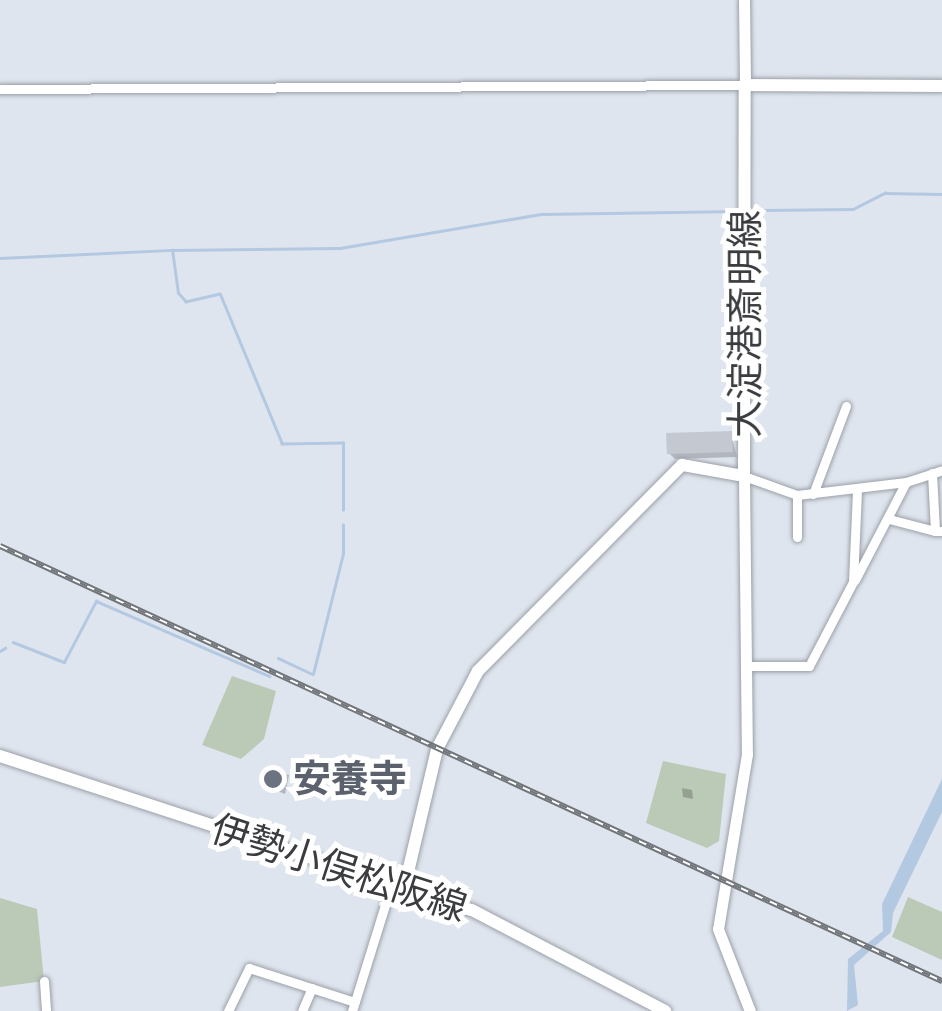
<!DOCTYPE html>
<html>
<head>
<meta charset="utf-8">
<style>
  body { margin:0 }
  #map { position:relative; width:942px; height:1011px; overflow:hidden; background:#dfe5ee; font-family:Jost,"Noto Sans JP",sans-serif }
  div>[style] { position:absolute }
  .green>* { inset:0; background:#bbc9b7 }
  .water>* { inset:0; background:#b3c8e1 }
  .shadow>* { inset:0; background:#0003 }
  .stream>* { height:2.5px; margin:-1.25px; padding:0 1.25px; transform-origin:1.25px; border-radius:1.25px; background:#b3c8e1 }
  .building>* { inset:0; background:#c3c8d1 }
  .round { border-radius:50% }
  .roads { filter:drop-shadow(0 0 2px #9ba0a8) drop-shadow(0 0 2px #9ba0a8) }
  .minor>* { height:9px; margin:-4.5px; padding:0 4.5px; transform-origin:4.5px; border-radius:4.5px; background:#fff }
  .tertiary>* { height:11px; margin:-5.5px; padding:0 5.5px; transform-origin:5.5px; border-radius:5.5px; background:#fff }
  .secondary>* { height:12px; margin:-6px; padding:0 6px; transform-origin:6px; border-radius:6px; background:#fff }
  .rail>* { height:6px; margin-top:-3px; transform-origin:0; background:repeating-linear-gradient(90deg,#fff 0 8px,#71757a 0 16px); box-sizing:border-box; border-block:2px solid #71757a }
  .dots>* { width:28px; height:28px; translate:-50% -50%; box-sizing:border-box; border:5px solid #fff; border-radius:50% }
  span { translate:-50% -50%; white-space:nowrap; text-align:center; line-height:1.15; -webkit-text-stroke:10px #fff; paint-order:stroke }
  .street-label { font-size:38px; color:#3a3c3f }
  .worship-label { font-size:38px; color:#5b616d; font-weight:700 }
  .left { translate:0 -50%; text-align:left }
</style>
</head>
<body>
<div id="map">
  <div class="green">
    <i style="clip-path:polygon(232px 676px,276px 691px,264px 739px,241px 759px,202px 745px)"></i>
    <i style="clip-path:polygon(663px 761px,726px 774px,719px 841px,707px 848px,646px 823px)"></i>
    <i style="clip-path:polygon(908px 897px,942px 912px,942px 960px,892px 937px)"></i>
    <i style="clip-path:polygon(0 898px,37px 909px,44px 981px,0 987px)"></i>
  </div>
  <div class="water">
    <i style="clip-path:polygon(942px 779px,942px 812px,893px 913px,891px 932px,854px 965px,858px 1005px,847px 1011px,848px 959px,883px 931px,882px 904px)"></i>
  </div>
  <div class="shadow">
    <i style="clip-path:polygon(731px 434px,737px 457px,675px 459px,669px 453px)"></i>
    <i style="clip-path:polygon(266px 768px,289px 775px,285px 794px,261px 784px)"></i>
    <i style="clip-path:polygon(682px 788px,692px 790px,693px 799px,683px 797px)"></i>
  </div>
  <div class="stream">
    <i style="left:757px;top:210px;width:96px;rotate:-0.6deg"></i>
    <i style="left:853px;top:209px;width:36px;rotate:-27deg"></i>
    <i style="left:885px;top:193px;width:57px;rotate:1deg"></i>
    <i style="left:0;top:258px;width:172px;rotate:-2.7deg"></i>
    <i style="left:343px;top:510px;width:67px;rotate:-90deg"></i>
    <i style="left:343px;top:443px;width:61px;rotate:179.1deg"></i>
    <i style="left:282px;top:444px;width:162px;rotate:-112.5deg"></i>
    <i style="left:220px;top:294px;width:35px;rotate:167deg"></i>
    <i style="left:186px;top:302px;width:12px;rotate:-132deg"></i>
    <i style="left:178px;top:293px;width:43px;rotate:-97.9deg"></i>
    <i style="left:172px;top:250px;width:168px;rotate:-0.7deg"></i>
    <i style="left:340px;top:248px;width:205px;rotate:-9.6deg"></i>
    <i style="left:542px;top:214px;width:196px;rotate:-0.9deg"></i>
    <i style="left:13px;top:642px;width:55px;rotate:21.4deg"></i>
    <i style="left:64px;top:662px;width:69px;rotate:-62.3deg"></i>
    <i style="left:96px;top:601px;width:189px;rotate:23.4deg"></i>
    <i style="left:0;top:651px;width:6px;rotate:-31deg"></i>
    <i style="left:278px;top:658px;width:38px;rotate:25deg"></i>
    <i style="left:313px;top:674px;width:124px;rotate:-76deg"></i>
    <i style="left:343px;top:554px;width:29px;rotate:-90deg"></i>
  </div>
  <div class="building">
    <i style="clip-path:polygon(732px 431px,733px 452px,667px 454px,666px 433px)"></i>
    <i class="round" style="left:260px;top:765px;width:26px;height:26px"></i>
  </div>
  <div class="roads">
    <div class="minor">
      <i style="left:0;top:89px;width:745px;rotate:-0.31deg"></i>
      <i style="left:932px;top:473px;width:58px;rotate:87deg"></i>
      <i style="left:935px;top:531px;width:7px"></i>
      <i style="left:744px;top:476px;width:56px;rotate:19.7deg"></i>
      <i style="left:797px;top:495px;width:110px;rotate:-6.8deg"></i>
      <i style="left:906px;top:482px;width:38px;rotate:-18deg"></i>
      <i style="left:813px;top:494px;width:94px;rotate:-69.4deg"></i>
      <i style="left:889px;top:519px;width:48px;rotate:14.6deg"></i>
      <i style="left:797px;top:537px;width:42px;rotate:-90deg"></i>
      <i style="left:855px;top:580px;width:110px;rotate:-62.5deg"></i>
      <i style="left:747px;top:666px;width:62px"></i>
      <i style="left:809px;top:666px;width:95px;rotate:-62.4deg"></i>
      <i style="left:853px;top:582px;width:92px;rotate:-87.5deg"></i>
      <i style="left:44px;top:981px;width:30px;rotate:86deg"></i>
      <i style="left:228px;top:1011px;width:48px;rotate:-64deg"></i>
      <i style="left:249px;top:968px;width:111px;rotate:17.8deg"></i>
      <i style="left:302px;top:1011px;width:25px;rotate:-67deg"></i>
      <i style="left:352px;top:1011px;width:131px;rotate:-72.7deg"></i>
    </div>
    <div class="tertiary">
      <i style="left:744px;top:0;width:85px;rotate:89.3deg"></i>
      <i style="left:744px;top:476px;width:278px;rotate:89.4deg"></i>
      <i style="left:747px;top:754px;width:177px;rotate:99.4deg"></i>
      <i style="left:718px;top:929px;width:88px;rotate:68.7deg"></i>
    </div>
    <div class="secondary">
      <i style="left:0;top:756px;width:496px;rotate:18.1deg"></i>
      <i style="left:472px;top:910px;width:218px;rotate:27.6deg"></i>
      <i style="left:404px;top:889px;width:144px;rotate:-76.7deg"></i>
      <i style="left:437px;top:749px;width:88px;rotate:-62.3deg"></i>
      <i style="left:478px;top:671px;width:290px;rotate:-45.3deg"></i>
      <i style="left:682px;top:465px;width:63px;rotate:10.1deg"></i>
      <i style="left:744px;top:476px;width:391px;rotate:-89.9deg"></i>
      <i style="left:745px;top:85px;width:197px;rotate:0.3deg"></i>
    </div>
  </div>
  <div class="rail">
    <i style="left:0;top:546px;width:1038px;rotate:24.79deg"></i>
  </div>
  <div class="dots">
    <i style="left:273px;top:779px;background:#6b7280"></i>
  </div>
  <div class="street-label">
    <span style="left:745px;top:324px;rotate:-90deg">大淀港斎明線</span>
    <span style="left:339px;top:868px;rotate:18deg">伊勢小俣松阪線</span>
  </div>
  <div class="worship-label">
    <span class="left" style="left:293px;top:779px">安養寺</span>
  </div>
</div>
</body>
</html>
